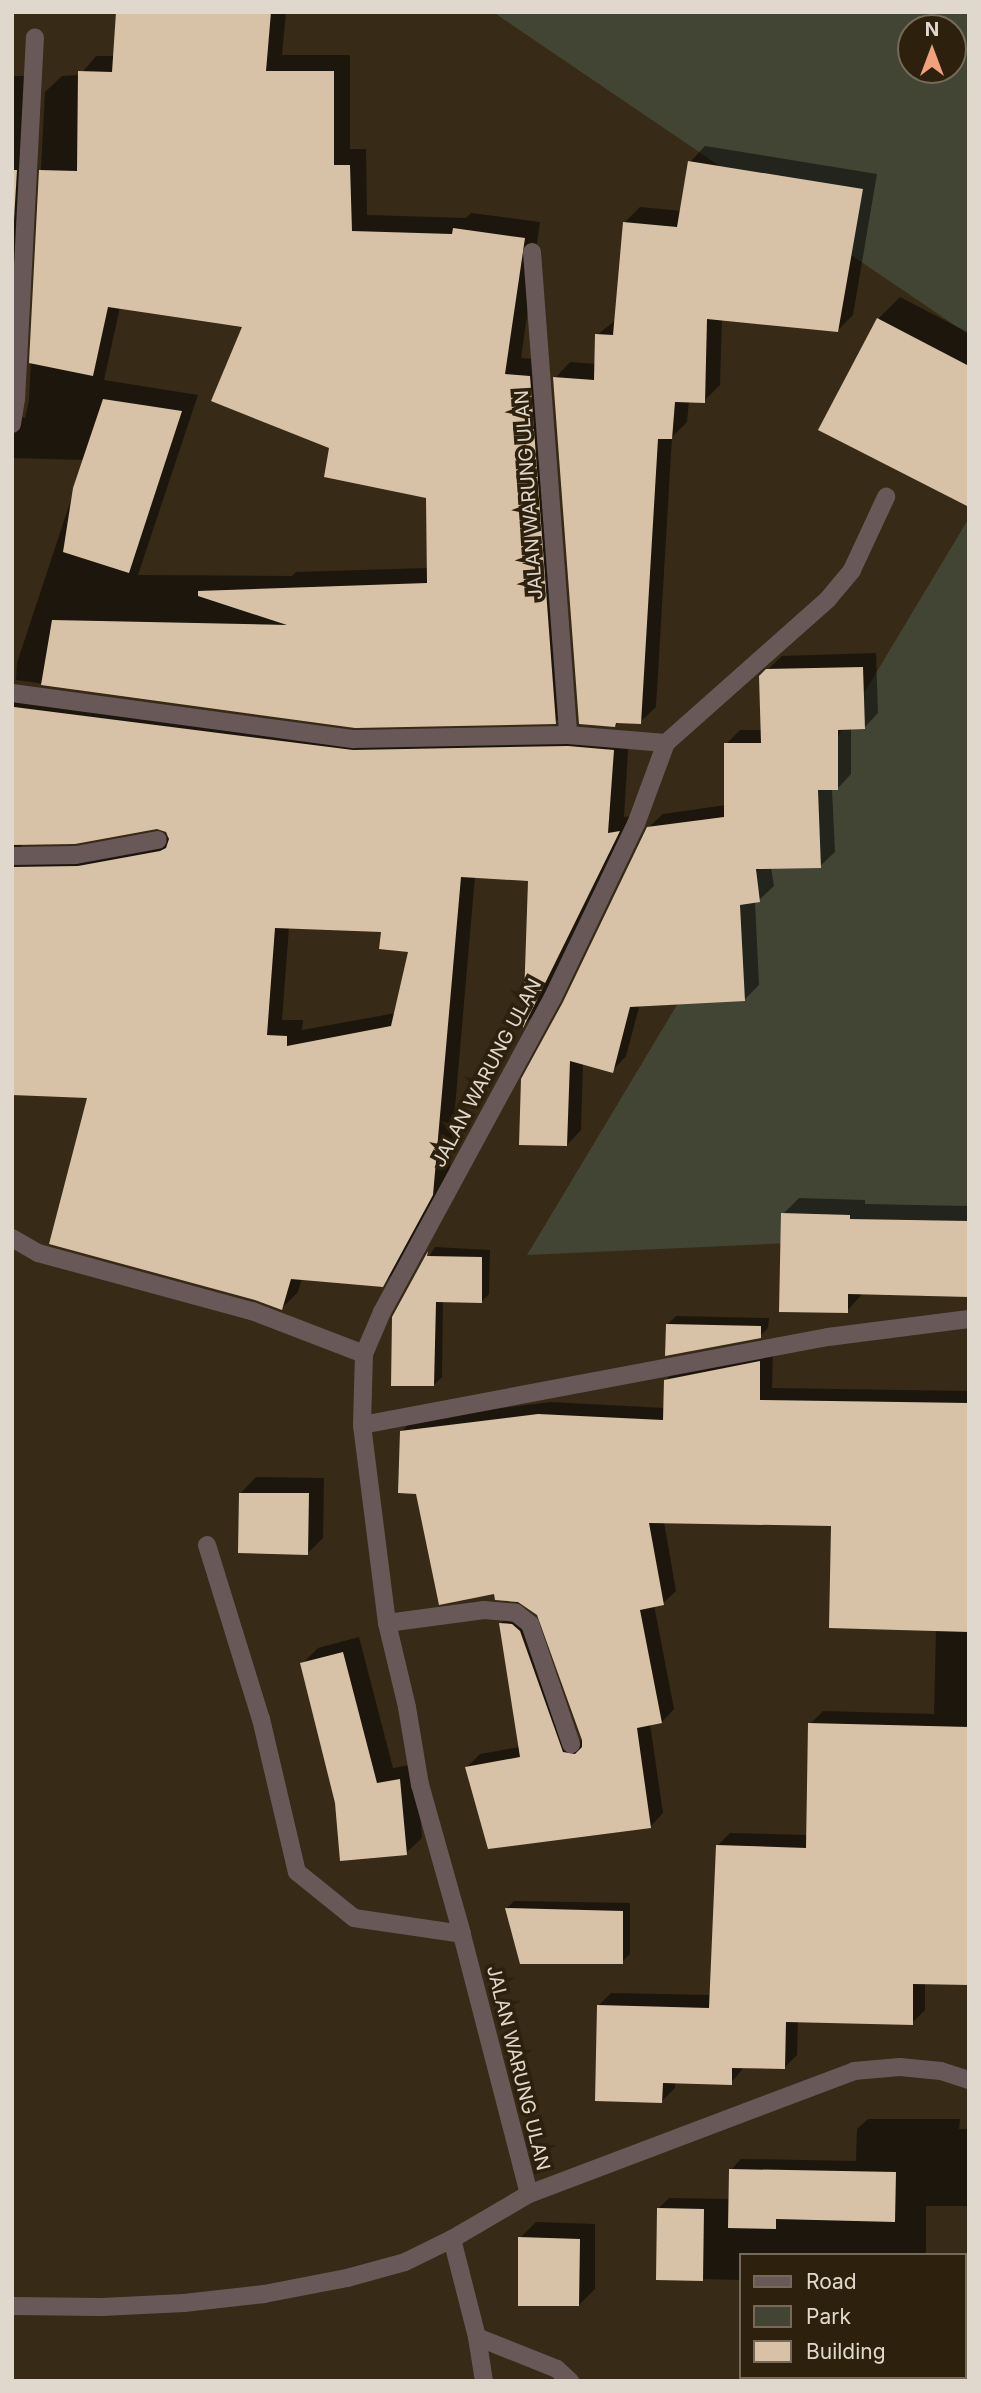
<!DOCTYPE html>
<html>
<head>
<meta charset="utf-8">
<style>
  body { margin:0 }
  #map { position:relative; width:981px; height:2393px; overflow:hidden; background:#372a17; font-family:Inter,sans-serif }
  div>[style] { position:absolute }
  .green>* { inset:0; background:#424533 }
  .shadow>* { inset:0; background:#0007 }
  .building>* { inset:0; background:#d7c2a7 }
  .minor>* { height:18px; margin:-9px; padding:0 9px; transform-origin:9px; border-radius:9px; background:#685958 }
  span { translate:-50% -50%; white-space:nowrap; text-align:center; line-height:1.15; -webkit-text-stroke:7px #2d200d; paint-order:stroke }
  .street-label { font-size:19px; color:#e0d8cc }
  .frame { position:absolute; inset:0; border:14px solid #e0d8cc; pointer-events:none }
  .legend { position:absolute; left:739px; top:2253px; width:228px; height:126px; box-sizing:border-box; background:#2d200d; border:2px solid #756a59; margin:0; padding:9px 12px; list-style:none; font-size:21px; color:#e0d8cc }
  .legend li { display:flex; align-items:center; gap:14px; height:35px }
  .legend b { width:35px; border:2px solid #756a59 }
  .north { position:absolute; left:897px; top:14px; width:70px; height:70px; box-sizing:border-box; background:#2d200d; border:2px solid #756a59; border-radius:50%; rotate:0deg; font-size:19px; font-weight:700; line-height:28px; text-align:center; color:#e0d8cc }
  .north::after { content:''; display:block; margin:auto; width:24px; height:32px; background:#f1a17d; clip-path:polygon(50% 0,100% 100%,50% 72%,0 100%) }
</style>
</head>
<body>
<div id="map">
  <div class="green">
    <i style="clip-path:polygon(evenodd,493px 12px,969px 12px,969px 335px,493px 12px,911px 28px,953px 28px,953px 70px,911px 70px,911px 28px)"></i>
    <i style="clip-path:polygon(969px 518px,969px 1235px,527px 1255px)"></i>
  </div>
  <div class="shadow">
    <i style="clip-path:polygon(evenodd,118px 12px,286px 12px,282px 55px,350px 55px,350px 149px,366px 149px,367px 215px,466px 218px,471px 213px,540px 222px,521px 358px,546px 360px,571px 706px,555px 722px,355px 726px,16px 680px,17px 663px,84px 460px,12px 458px,12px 76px,36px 76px,20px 416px,25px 418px,29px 400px,45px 92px,62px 76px,80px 75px,96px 56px,115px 56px,118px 12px,120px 307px,244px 326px,331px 447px,427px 496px,428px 568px,296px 572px,292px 576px,138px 575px,198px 395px,104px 380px,120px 307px)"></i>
    <i style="clip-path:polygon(705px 146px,877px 174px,853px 315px,838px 330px,722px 318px,720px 385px,704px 401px,689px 401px,687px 422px,672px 437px,656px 707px,640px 722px,619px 721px,615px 726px,555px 378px,570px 362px,596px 364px,597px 335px,616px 320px,624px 223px,640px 207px,682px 211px,690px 162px)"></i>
    <i style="clip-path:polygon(900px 297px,969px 333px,969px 505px,878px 319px)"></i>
    <i style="clip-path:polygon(876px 653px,878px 713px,864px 728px,851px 728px,851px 774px,837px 789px,832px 789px,835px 852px,820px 866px,771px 867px,774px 886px,759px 900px,755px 901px,759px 985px,745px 999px,640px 1004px,626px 1056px,612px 1071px,583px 1063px,581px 1130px,567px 1145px,565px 1003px,648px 828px,663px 814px,726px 805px,726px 744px,740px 730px,762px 730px,760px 677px,782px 656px)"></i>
    <i style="clip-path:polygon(evenodd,12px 701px,370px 735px,629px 734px,624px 817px,635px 816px,539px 1010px,525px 1024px,530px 879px,475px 876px,449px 1177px,399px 1268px,382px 1285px,302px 1278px,298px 1292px,282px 1308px,89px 1096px,12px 1094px,12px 701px,156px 827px,167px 831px,170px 837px,96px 850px,29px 852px,18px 843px,156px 827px,12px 701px,289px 927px,383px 930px,410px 950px,396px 1013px,302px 1030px,303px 1020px,282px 1020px,289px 927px)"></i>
    <i style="clip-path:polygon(799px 1198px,865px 1200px,865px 1204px,969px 1206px,969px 1295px,863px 1293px,847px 1311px,783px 1214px)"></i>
    <i style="clip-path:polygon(435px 1247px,490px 1250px,489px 1294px,481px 1302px,443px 1300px,442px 1377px,434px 1385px,394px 1317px)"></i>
    <i style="clip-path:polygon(676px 1316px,769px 1318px,768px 1328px,760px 1336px,668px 1324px)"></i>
    <i style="clip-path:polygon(773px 1350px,772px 1388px,969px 1391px,969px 1984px,925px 1983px,925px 2010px,912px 2023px,798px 2020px,797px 2055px,784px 2068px,744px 2067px,731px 2083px,675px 2082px,675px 2088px,662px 2101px,599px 2005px,611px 1993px,712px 1995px,717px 1846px,730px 1833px,808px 1835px,810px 1724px,823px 1711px,934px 1714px,936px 1629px,833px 1525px,664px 1522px,676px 1591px,663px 1603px,654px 1605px,674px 1709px,662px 1722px,650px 1724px,663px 1813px,651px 1826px,467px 1767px,480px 1754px,520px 1747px,501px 1623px,513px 1611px,533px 1618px,576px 1740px,584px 1741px,538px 1614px,518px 1600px,496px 1592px,418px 1492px,401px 1432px,414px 1419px,551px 1402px,665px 1408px,666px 1380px,679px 1367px)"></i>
    <i style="clip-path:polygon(256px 1477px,324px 1478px,323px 1538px,307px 1554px,241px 1493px)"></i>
    <i style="clip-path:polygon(359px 1637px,393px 1768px,416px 1764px,422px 1838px,406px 1853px,337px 1803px,302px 1664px,318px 1648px)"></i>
    <i style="clip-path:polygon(514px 1901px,630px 1903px,630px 1954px,622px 1962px,507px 1908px)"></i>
    <i style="clip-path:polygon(868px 2119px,960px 2119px,959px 2129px,969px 2129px,969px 2206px,926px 2206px,926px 2255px,741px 2255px,741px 2280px,658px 2278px,659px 2208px,669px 2198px,730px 2199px,731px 2170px,741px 2159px,856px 2161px,857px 2129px)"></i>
    <i style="clip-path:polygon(536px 2222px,595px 2224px,595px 2289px,579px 2305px,520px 2238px)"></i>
  </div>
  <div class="building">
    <i style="clip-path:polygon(116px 12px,271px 12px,266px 71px,334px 71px,334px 165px,350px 165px,352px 231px,452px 234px,453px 228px,525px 238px,505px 374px,530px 376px,556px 724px,355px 728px,41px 685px,52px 620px,287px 625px,198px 596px,198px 591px,427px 583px,426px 498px,324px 477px,329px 448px,211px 401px,242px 327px,108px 307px,93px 376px,29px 363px,39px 170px,77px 171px,78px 71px,112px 72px)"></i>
    <i style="clip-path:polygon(688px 161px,863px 189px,838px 332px,707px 319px,705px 403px,675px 402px,672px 439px,658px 439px,641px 724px,616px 723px,615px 727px,579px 724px,553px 377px,594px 380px,595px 334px,613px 335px,623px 222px,677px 227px)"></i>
    <i style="clip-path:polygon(12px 170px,17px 170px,12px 253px)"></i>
    <i style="clip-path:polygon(877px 318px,969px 366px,969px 507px,818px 430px)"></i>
    <i style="clip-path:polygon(103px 399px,182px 411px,129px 573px,63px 552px,73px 488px)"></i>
    <i style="clip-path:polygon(863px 667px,865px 729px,838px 730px,838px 790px,818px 790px,821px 868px,756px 869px,760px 902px,740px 905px,745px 1001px,630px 1007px,613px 1073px,570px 1061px,567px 1146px,519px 1145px,521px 1079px,563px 1002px,647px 827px,724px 817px,724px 743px,761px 743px,759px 676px,766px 669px)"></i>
    <i style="clip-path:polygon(evenodd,14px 707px,353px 750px,568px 746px,614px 750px,608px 833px,620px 831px,523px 1028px,528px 881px,461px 877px,433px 1195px,383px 1287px,291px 1279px,282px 1310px,255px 1300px,49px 1244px,87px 1098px,12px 1095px,12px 867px,78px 866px,160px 851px,166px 848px,169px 839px,166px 832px,157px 829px,75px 844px,12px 845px,14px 707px,275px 928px,381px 932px,379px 949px,408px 952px,391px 1026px,287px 1046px,287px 1036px,267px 1035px,275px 928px)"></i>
    <i style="clip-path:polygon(781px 1213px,850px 1215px,850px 1219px,969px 1221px,969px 1297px,848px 1294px,848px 1313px,779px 1312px)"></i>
    <i style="clip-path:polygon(428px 1251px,427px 1256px,482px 1257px,482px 1303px,436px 1302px,434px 1386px,391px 1386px,392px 1317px)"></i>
    <i style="clip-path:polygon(666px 1324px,761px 1326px,761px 1338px,665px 1356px)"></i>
    <i style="clip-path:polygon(760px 1361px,760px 1400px,969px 1403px,969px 1632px,829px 1628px,831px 1526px,649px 1523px,664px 1605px,640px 1610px,662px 1723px,637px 1728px,651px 1828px,488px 1849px,465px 1767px,520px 1757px,499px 1623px,512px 1624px,520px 1631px,563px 1752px,575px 1754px,582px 1747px,582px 1740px,537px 1615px,518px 1602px,495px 1600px,494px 1594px,439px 1605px,416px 1494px,398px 1493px,400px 1431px,538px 1414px,663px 1420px,664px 1380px)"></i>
    <i style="clip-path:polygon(239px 1493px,309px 1493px,308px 1555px,238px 1553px)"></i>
    <i style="clip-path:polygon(343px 1652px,377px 1783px,400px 1779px,407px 1855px,340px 1861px,335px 1803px,300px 1663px)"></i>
    <i style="clip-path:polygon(808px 1723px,969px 1727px,969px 1985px,913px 1984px,913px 2025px,786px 2022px,785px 2069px,732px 2068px,732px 2085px,663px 2083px,662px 2103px,595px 2101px,597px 2005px,709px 2008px,716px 1845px,806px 1848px)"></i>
    <i style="clip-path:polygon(505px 1908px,623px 1911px,623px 1964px,520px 1964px)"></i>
    <i style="clip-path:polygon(729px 2169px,896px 2172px,895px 2222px,776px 2219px,776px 2229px,728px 2228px)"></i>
    <i style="clip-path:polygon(657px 2208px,704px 2209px,703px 2281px,656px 2280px)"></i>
    <i style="clip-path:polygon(518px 2237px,580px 2239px,579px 2306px,518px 2306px)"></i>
  </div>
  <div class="minor">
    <i style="left:532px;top:252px;width:484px;rotate:85.7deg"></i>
    <i style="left:12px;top:424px;width:25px;rotate:-81deg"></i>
    <i style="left:16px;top:399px;width:362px;rotate:-87deg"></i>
    <i style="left:12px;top:693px;width:345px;rotate:7.7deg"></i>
    <i style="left:354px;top:739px;width:214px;rotate:-1.1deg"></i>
    <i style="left:568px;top:735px;width:98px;rotate:4.7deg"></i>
    <i style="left:12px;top:856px;width:64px;rotate:-0.9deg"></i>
    <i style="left:76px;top:855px;width:83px;rotate:-10.4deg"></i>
    <i style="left:12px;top:1238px;width:30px;rotate:30deg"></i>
    <i style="left:38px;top:1253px;width:222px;rotate:15.2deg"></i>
    <i style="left:252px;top:1311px;width:120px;rotate:21deg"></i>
    <i style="left:362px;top:1425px;width:474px;rotate:-10.7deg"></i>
    <i style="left:828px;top:1337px;width:142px;rotate:-7.3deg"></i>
    <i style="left:207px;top:1545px;width:182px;rotate:72.8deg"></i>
    <i style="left:261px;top:1719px;width:157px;rotate:76.8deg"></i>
    <i style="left:297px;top:1872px;width:73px;rotate:38.9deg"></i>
    <i style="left:354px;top:1918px;width:109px;rotate:8.4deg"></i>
    <i style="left:387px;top:1623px;width:98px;rotate:-7.6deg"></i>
    <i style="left:484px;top:1610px;width:32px;rotate:5deg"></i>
    <i style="left:516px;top:1613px;width:18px;rotate:38deg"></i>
    <i style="left:530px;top:1624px;width:127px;rotate:71.1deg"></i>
    <i style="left:529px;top:2194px;width:268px;rotate:-104.5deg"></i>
    <i style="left:462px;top:1934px;width:155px;rotate:-105.7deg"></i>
    <i style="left:420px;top:1785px;width:79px;rotate:-99.5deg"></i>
    <i style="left:407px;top:1707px;width:86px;rotate:-103.4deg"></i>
    <i style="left:387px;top:1623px;width:200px;rotate:-97.2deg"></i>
    <i style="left:362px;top:1425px;width:71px;rotate:-88.4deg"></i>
    <i style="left:364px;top:1354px;width:46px;rotate:-66.8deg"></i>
    <i style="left:382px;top:1312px;width:358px;rotate:-61.5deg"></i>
    <i style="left:553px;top:997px;width:192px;rotate:-64.4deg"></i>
    <i style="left:636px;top:824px;width:86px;rotate:-69.7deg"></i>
    <i style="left:666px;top:743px;width:217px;rotate:-41.6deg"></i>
    <i style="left:828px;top:599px;width:38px;rotate:-50deg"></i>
    <i style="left:852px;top:570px;width:81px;rotate:-65deg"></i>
    <i style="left:452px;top:2239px;width:101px;rotate:75.7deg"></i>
    <i style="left:477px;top:2337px;width:45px;rotate:81deg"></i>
    <i style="left:12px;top:2306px;width:90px;rotate:0.6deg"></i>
    <i style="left:102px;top:2307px;width:82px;rotate:-2.8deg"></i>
    <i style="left:184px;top:2303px;width:81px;rotate:-6.4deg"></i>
    <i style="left:264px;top:2294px;width:85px;rotate:-10.9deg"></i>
    <i style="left:347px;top:2278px;width:60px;rotate:-15.4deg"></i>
    <i style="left:405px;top:2262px;width:52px;rotate:-26.1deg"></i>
    <i style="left:452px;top:2239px;width:89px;rotate:-30.3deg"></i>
    <i style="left:529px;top:2194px;width:347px;rotate:-20.7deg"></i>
    <i style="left:854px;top:2071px;width:46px;rotate:-5deg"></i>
    <i style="left:900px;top:2067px;width:41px;rotate:5.6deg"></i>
    <i style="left:941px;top:2071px;width:29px;rotate:18deg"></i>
    <i style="left:477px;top:2337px;width:86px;rotate:21.8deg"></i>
    <i style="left:557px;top:2369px;width:18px;rotate:43deg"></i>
  </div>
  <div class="street-label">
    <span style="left:529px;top:495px;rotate:-94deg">JALAN WARUNG ULAN</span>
    <span style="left:487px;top:1073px;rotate:-62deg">JALAN WARUNG ULAN</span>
    <span style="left:518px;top:2068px;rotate:76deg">JALAN WARUNG ULAN</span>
  </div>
  <div class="frame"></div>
  <ul class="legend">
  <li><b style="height:9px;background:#685958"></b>Road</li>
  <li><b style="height:19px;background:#424533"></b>Park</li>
  <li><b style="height:19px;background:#d7c2a7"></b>Building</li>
  </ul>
  <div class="north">N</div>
</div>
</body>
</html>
